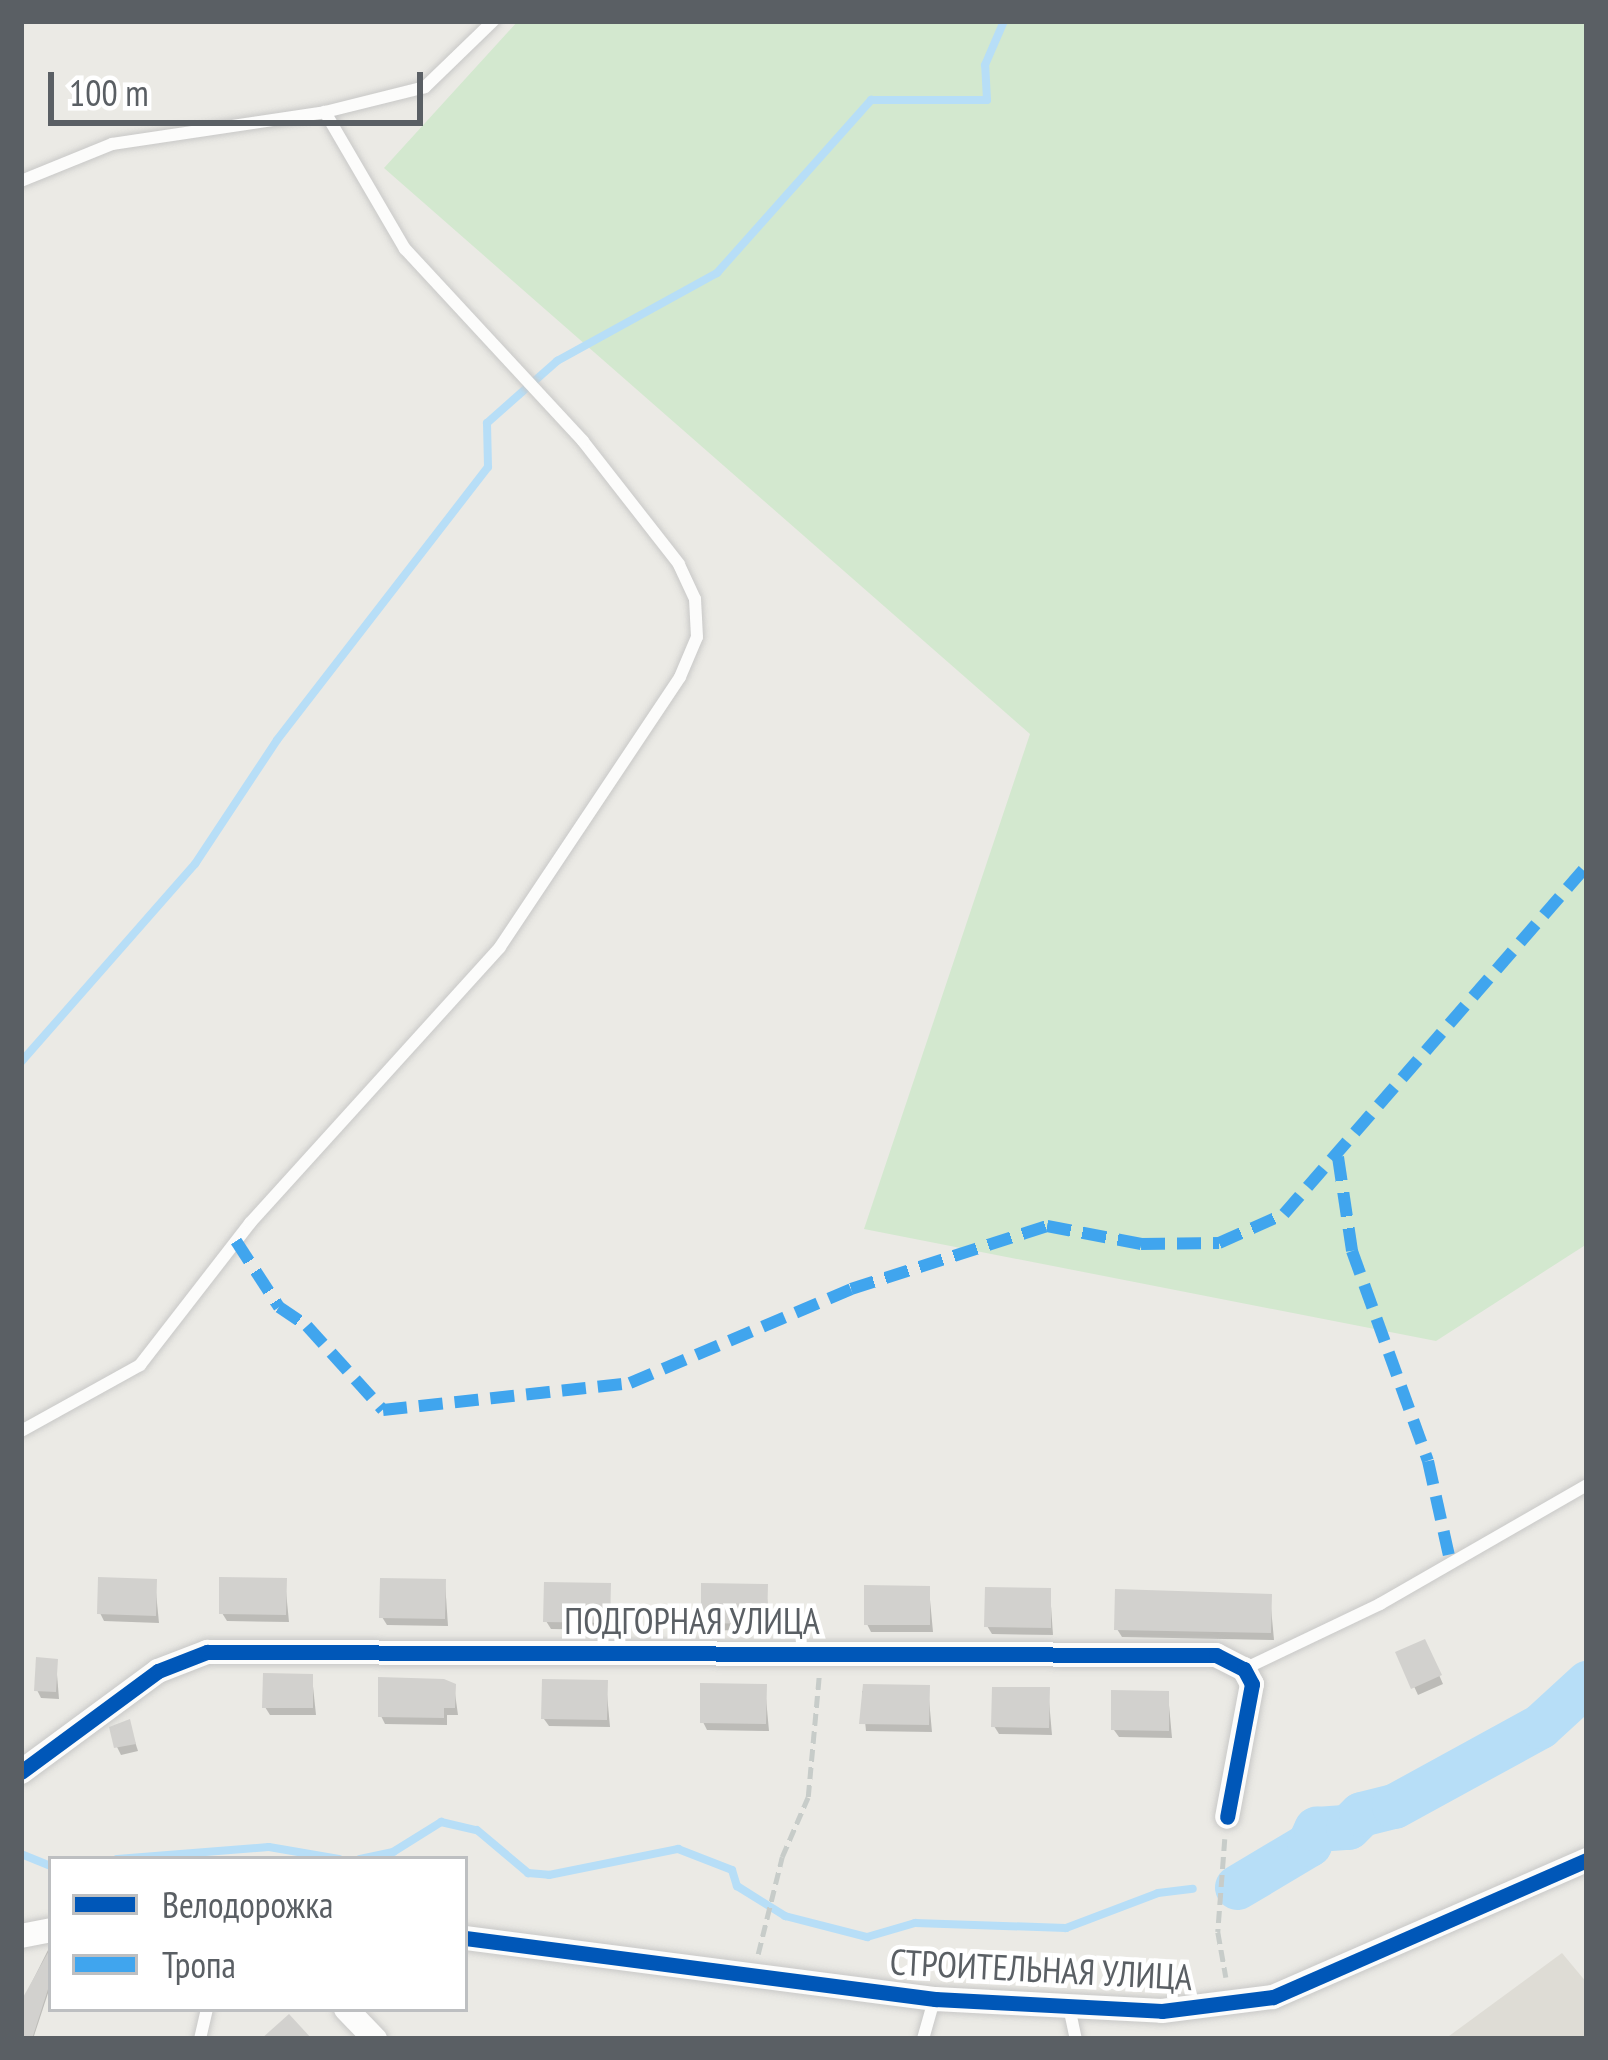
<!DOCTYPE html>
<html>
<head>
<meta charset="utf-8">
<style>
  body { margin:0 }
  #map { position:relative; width:1608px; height:2060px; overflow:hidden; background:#ebeae5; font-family:"PT Sans Narrow",sans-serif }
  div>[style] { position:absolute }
  .education>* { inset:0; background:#dedcd5 }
  .green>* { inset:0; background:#d3e8cf }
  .shadow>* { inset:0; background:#0003 }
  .stream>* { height:8px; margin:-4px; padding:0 4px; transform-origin:4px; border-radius:4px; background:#b7def7 }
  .river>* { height:45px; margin:-22.5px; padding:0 22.5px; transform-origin:22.5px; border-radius:22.5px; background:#b7def7 }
  .building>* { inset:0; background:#d2d1ce }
  .path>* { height:4.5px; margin-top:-2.25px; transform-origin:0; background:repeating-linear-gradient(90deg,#c7ccc9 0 12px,transparent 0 18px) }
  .roads { filter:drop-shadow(0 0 3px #c8c8c7) drop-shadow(0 0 3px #c8c8c7) }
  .lane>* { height:12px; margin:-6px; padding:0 6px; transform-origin:6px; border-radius:6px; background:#fcfcfb }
  .street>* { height:24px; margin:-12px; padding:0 12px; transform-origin:12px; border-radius:12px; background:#fcfcfb }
  .quiet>* { height:12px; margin-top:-6px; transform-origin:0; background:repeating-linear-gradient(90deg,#40a5ee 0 24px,transparent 0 36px) }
  .cycleway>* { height:15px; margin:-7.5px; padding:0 7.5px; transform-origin:7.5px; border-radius:7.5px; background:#0057b8 }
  span { translate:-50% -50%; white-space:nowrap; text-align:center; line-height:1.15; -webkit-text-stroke:9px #fff; paint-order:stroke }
  .street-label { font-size:36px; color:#5a5f64 }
  .frame { position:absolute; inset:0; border:24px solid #5a5f64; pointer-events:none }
  .legend { position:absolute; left:48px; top:1856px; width:420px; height:156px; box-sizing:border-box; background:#fff; border:3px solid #bdbfc1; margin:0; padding:15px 21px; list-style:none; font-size:36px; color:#5a5f64 }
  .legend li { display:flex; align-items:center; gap:24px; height:60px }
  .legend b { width:60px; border:3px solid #bdbfc1 }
  .scale { position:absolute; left:48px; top:72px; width:375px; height:54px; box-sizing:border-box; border:6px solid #5a5f64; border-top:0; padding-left:15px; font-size:36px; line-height:42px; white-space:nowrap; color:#5a5f64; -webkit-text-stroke:9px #fff; paint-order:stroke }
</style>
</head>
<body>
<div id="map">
  <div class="education">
    <i style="clip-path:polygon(1562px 1953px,1587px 1983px,1587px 2039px,1445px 2039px)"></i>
  </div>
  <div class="green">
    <i style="clip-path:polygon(518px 21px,1587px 21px,1587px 1244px,1436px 1341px,864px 1229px,1030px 734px,384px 168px)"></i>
  </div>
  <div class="shadow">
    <i style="clip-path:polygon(285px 1581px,289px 1622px,227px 1621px,222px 1613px)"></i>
    <i style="clip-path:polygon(155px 1582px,159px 1623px,104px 1621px,100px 1613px)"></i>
    <i style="clip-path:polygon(445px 1582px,448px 1626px,387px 1625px,382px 1617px)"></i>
    <i style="clip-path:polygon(609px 1586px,612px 1630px,551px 1629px,546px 1621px)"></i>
    <i style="clip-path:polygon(766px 1587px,770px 1631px,708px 1630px,704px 1622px)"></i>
    <i style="clip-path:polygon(929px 1589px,933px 1632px,871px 1632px,867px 1624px)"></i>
    <i style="clip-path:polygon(1050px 1591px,1053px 1635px,992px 1634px,987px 1626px)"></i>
    <i style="clip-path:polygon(1270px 1597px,1274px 1640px,1122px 1637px,1117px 1629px)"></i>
    <i style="clip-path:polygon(1428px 1650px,1443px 1684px,1418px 1695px,1399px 1654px)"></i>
    <i style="clip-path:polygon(56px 1662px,59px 1699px,41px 1698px,37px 1690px)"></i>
    <i style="clip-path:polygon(312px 1677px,316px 1715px,270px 1715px,265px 1707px)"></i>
    <i style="clip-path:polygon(606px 1683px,610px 1727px,549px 1726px,544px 1719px)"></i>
    <i style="clip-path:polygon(454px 1686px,458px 1715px,447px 1715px,447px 1725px,385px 1724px,381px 1716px)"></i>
    <i style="clip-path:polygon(765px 1687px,769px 1731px,707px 1730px,703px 1722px)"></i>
    <i style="clip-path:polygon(928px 1688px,932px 1732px,866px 1731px,862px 1691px)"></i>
    <i style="clip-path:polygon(1048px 1690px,1052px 1735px,999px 1734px,994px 1726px)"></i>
    <i style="clip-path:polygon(1168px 1694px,1172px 1738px,1119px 1737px,1114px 1730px)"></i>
    <i style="clip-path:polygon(129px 1723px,138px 1751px,121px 1755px,117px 1747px)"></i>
    <i style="clip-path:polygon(48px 1950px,51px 1984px,33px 2039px,21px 2039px,21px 2004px)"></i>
  </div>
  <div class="stream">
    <i style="left:21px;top:1062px;width:264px;rotate:-48.7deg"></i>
    <i style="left:195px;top:864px;width:149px;rotate:-56.5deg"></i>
    <i style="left:277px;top:740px;width:345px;rotate:-52.3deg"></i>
    <i style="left:488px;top:467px;width:44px;rotate:-91.3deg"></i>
    <i style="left:487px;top:423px;width:94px;rotate:-41.5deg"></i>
    <i style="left:557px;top:361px;width:183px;rotate:-28.8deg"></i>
    <i style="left:717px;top:273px;width:232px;rotate:-48.3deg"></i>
    <i style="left:871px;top:100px;width:116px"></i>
    <i style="left:987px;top:100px;width:35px;rotate:-93deg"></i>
    <i style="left:985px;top:65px;width:48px;rotate:-66.6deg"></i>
    <i style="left:21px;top:1854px;width:32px;rotate:22deg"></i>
    <i style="left:117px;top:1859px;width:152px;rotate:-4.5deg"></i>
    <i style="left:269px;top:1847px;width:71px;rotate:9.7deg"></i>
    <i style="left:360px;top:1859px;width:34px;rotate:-12deg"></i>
    <i style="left:393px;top:1852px;width:57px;rotate:-32deg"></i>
    <i style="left:441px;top:1822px;width:37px;rotate:13deg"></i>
    <i style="left:477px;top:1830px;width:67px;rotate:40.1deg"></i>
    <i style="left:528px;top:1873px;width:21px;rotate:5deg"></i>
    <i style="left:549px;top:1875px;width:132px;rotate:-11.4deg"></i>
    <i style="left:678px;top:1849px;width:58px;rotate:21.3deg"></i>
    <i style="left:732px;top:1870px;width:17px;rotate:73deg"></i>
    <i style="left:737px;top:1886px;width:57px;rotate:32deg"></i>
    <i style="left:785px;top:1916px;width:85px;rotate:14.4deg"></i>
    <i style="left:867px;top:1937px;width:50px;rotate:-16.3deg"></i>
    <i style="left:915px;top:1923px;width:151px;rotate:1.9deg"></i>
    <i style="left:1066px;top:1928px;width:98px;rotate:-20.8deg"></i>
    <i style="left:1158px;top:1893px;width:35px;rotate:-7deg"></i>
  </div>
  <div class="river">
    <i style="left:1237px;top:1887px;width:84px;rotate:-30.8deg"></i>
    <i style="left:1309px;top:1844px;width:17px;rotate:-65deg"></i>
    <i style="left:1316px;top:1829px;width:32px;rotate:-4deg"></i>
    <i style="left:1348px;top:1827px;width:18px;rotate:-45deg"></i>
    <i style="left:1361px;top:1814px;width:34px;rotate:-14deg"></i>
    <i style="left:1394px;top:1806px;width:166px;rotate:-28.7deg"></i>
    <i style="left:1540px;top:1726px;width:64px;rotate:-42.5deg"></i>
  </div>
  <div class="building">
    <i style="clip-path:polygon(98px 1577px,157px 1579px,156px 1616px,97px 1614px)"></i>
    <i style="clip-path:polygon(219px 1577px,287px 1578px,286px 1615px,219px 1614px)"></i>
    <i style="clip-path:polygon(380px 1578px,446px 1579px,445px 1619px,379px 1618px)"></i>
    <i style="clip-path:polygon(544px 1582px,611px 1583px,610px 1623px,543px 1622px)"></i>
    <i style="clip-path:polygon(701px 1583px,768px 1584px,767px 1624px,701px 1623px)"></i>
    <i style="clip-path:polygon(864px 1585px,930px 1586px,930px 1625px,864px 1625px)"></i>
    <i style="clip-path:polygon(985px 1587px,1051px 1588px,1051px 1628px,984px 1627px)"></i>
    <i style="clip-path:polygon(1115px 1589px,1272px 1594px,1271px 1633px,1114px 1630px)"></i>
    <i style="clip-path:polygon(1425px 1639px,1442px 1675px,1411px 1689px,1395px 1652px)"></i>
    <i style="clip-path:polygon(36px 1657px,58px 1659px,56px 1692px,34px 1691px)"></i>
    <i style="clip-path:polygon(263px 1673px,313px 1674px,313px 1708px,262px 1708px)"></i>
    <i style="clip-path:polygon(378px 1677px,444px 1679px,456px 1684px,455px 1708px,444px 1708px,444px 1718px,378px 1717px)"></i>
    <i style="clip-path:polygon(542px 1679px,608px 1680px,607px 1720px,541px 1719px)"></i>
    <i style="clip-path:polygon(700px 1683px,767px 1684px,766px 1724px,700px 1723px)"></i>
    <i style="clip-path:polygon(863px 1684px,930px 1685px,929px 1725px,859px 1724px)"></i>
    <i style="clip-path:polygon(992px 1687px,1050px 1687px,1049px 1728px,991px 1727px)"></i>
    <i style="clip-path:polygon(1111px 1690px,1169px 1691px,1169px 1731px,1111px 1730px)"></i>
    <i style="clip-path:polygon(130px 1719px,136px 1744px,114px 1748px,109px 1727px)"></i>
    <i style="clip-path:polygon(51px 1947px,51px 1980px,32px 2039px,21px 2039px,21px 2001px)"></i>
    <i style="clip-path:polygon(289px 2014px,312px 2039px,261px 2039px)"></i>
  </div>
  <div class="path">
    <i style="left:1225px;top:1839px;width:93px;rotate:94.3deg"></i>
    <i style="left:1218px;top:1932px;width:46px;rotate:79.9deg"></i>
    <i style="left:758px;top:1954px;width:100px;rotate:-76.1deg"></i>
    <i style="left:782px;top:1857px;width:65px;rotate:-66.6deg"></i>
    <i style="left:808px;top:1797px;width:121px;rotate:-84.8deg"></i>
  </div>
  <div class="roads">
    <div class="lane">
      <i style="left:21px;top:181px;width:98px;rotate:-22.1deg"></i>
      <i style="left:112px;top:144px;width:215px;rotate:-8.5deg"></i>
      <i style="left:325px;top:112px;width:103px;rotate:-14deg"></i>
      <i style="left:425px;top:87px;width:95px;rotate:-44.1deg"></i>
      <i style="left:21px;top:1431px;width:136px;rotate:-29deg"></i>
      <i style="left:140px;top:1365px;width:180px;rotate:-52.2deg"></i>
      <i style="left:250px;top:1223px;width:372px;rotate:-47.8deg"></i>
      <i style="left:500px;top:947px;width:324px;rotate:-56.3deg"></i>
      <i style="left:680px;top:677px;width:43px;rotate:-67deg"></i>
      <i style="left:697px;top:637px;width:38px;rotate:-93deg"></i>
      <i style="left:695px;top:599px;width:38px;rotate:-115deg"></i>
      <i style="left:679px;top:564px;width:156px;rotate:-128deg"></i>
      <i style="left:583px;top:441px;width:262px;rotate:-132.8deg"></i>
      <i style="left:405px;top:249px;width:159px;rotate:-120.3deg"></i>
      <i style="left:1244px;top:1669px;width:151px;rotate:-25.5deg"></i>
      <i style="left:1380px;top:1604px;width:239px;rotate:-29.9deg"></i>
      <i style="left:1069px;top:2007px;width:33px;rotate:78deg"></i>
      <i style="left:200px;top:2039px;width:31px;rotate:-77deg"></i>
      <i style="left:923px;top:2039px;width:41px;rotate:-74.2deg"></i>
    </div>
    <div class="street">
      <i style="left:21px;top:1772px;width:170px;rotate:-36.4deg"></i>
      <i style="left:158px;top:1671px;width:53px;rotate:-21.2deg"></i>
      <i style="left:207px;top:1652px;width:1009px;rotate:0.17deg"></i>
      <i style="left:1216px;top:1655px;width:31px;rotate:27deg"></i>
      <i style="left:1244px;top:1669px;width:17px;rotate:62deg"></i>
      <i style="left:1252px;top:1684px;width:135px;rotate:100.6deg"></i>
      <i style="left:21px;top:1936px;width:31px;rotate:-11deg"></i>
      <i style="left:465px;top:1938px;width:474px;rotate:7.4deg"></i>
      <i style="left:935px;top:1999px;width:227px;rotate:3deg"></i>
      <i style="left:1162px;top:2011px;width:112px;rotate:-7.2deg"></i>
      <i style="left:1273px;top:1997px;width:343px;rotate:-23.6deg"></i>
      <i style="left:346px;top:2009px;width:42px;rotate:46deg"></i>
    </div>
  </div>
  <div class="quiet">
    <i style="left:1338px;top:1157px;width:95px;rotate:81.5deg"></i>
    <i style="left:1352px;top:1251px;width:223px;rotate:70.1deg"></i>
    <i style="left:1428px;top:1461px;width:107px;rotate:77.5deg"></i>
    <i style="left:236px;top:1241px;width:79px;rotate:56.9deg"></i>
    <i style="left:279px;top:1307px;width:34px;rotate:34deg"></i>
    <i style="left:307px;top:1326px;width:113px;rotate:47.9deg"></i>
    <i style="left:383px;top:1410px;width:248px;rotate:-6.2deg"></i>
    <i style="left:630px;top:1383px;width:240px;rotate:-23deg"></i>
    <i style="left:851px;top:1289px;width:206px;rotate:-17.8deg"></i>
    <i style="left:1047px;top:1226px;width:96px;rotate:10.8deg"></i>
    <i style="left:1141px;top:1244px;width:78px;rotate:-0.7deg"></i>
    <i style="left:1219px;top:1243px;width:71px;rotate:-24deg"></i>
    <i style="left:1284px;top:1214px;width:462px;rotate:-49deg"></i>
  </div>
  <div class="cycleway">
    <i style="left:21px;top:1772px;width:170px;rotate:-36.4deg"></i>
    <i style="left:158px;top:1671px;width:53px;rotate:-21.2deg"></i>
    <i style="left:207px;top:1652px;width:1009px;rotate:0.17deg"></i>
    <i style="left:1216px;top:1655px;width:31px;rotate:27deg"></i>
    <i style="left:1244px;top:1669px;width:17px;rotate:62deg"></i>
    <i style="left:1252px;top:1684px;width:135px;rotate:100.6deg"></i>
    <i style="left:465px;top:1938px;width:474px;rotate:7.4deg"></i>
    <i style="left:935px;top:1999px;width:227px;rotate:3deg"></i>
    <i style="left:1162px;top:2011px;width:112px;rotate:-7.2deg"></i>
    <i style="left:1273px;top:1997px;width:343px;rotate:-23.6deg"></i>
  </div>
  <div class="street-label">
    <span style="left:692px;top:1621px">ПОДГОРНАЯ УЛИЦА</span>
    <span style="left:1041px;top:1969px;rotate:3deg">СТРОИТЕЛЬНАЯ УЛИЦА</span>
  </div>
  <div class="frame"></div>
  <ul class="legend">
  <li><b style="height:15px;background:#0057b8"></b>Велодорожка</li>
  <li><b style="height:15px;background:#40a5ee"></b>Тропа</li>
  </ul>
  <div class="scale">100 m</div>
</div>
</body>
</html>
